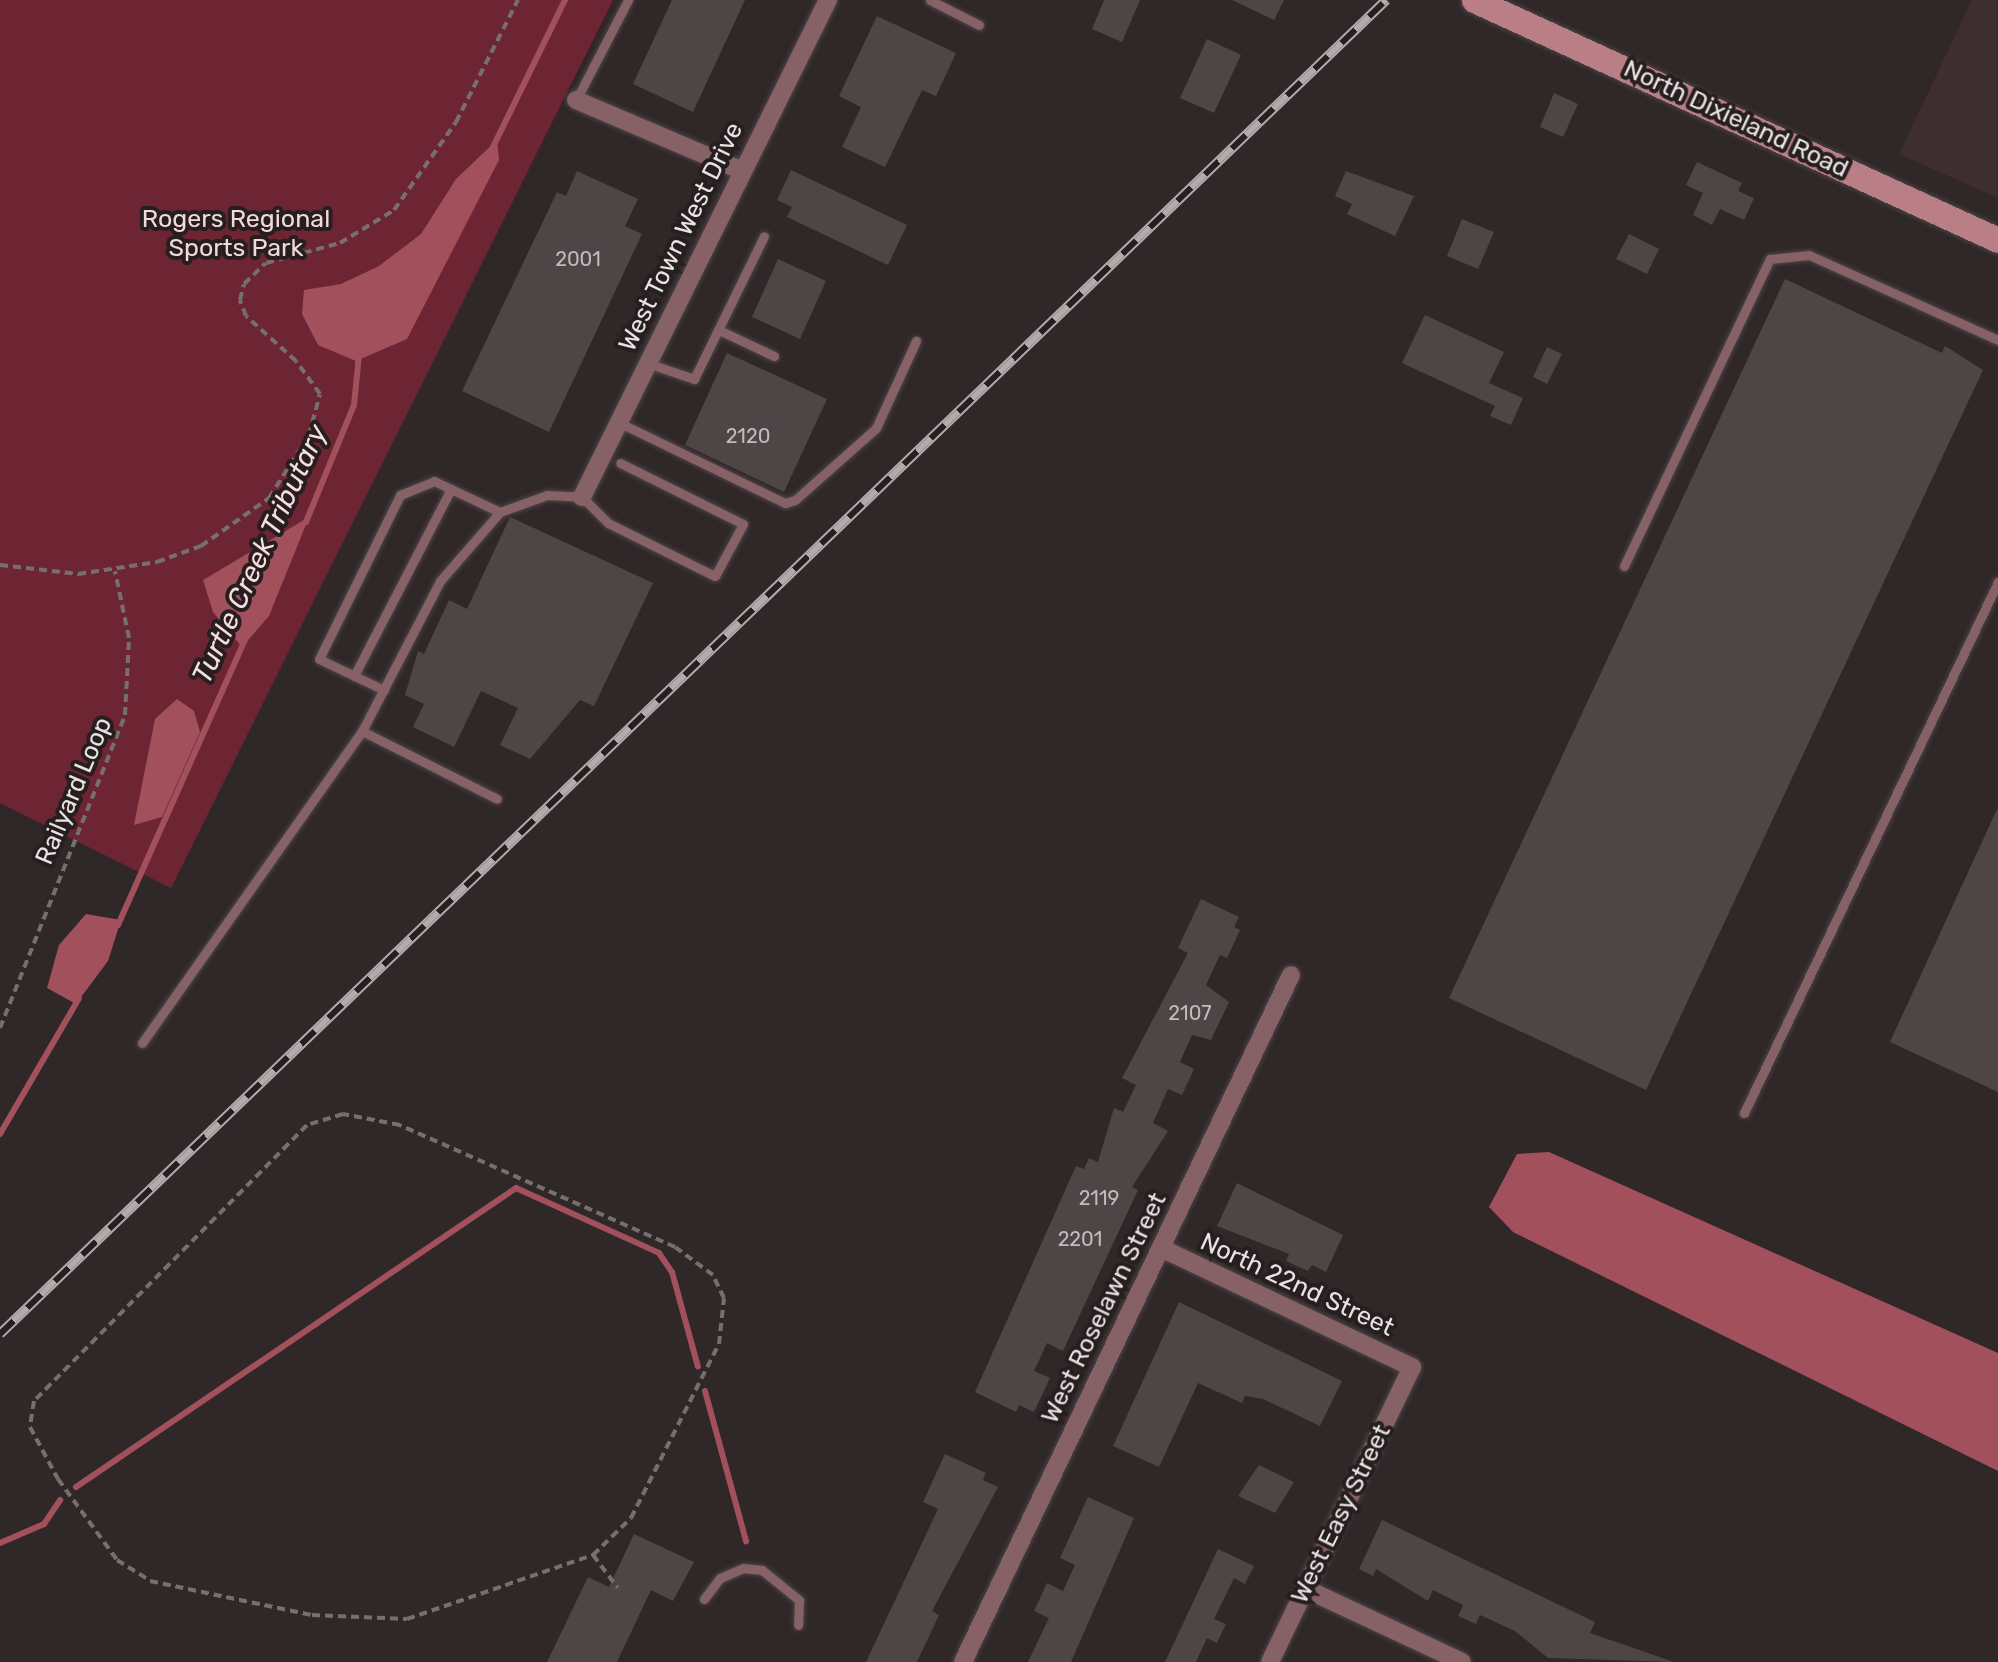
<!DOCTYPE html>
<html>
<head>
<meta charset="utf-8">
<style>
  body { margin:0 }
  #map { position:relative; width:1998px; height:1662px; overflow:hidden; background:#302728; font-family:Rubik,sans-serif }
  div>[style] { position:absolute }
  .built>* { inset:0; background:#3e2e30 }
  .green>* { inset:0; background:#6e2533 }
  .water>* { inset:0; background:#a1505c }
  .stream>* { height:6px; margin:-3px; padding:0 3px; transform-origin:3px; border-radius:3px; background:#a1505c }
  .building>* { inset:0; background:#4e4546 }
  .path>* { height:4px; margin-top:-2px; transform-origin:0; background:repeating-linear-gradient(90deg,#766e6f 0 8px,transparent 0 13px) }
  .roads { filter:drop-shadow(0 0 2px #4d4546) drop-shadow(0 0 2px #4d4546) }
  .lane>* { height:9px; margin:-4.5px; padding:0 4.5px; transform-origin:4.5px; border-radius:4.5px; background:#866165 }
  .street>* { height:18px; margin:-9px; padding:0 9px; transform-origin:9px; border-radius:9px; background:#866165 }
  .secondary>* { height:25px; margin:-12.5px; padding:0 12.5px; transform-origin:12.5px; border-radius:12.5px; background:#ba7f86 }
  .rail>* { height:10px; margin-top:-5px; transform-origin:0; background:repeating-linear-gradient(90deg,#261e1f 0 19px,#b2abac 0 38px); box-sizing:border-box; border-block:2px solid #b2abac }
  span { translate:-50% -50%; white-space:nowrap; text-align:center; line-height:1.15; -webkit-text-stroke:8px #261e1f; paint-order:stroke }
  .number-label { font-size:20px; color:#c2bbbc }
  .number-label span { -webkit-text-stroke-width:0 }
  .street-label { font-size:25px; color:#e8e2e3 }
  .park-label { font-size:25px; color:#f2d9db }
  .water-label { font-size:28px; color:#f6dddf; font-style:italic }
</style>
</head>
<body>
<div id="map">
  <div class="built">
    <i style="clip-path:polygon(1972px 0,1998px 0,1998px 198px,1899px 154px)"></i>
  </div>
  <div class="green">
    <i style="clip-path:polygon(0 0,613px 0,171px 888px,0 803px)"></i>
  </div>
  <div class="water">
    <i style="clip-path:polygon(497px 140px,499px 160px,407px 339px,356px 361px,318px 345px,302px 314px,304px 290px,341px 284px,379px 266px,421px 234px,456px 179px)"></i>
    <i style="clip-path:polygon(309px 517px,269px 616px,242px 647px,213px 612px,203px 580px)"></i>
    <i style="clip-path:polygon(177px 699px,194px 711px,200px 732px,162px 817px,134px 825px,155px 719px)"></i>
    <i style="clip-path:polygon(86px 914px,121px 920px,108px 961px,76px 1004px,47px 988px,59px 945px)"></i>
    <i style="clip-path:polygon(1549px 1152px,1998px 1353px,1998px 1471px,1513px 1232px,1489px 1207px,1517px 1154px)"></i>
  </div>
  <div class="stream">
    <i style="left:493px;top:147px;width:164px;rotate:-63.9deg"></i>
    <i style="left:306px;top:522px;width:126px;rotate:-67.7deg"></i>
    <i style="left:354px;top:405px;width:50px;rotate:-84.3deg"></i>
    <i style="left:118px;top:925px;width:312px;rotate:-66deg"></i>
    <i style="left:0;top:1134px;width:157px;rotate:-59.8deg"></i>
    <i style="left:705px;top:1391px;width:156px;rotate:74.7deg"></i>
    <i style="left:76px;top:1487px;width:532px;rotate:-34.2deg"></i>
    <i style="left:516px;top:1188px;width:157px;rotate:24.4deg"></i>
    <i style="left:659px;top:1253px;width:23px;rotate:56deg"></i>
    <i style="left:672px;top:1272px;width:98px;rotate:74.7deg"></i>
    <i style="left:0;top:1543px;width:48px;rotate:-23.4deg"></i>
    <i style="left:44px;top:1524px;width:29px;rotate:-56deg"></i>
  </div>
  <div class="building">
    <i style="clip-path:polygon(672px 0,745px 0,693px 112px,633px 84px)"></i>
    <i style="clip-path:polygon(1104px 0,1140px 0,1122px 42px,1092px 29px)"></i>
    <i style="clip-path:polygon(1232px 0,1284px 0,1274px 20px)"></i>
    <i style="clip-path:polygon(877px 16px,956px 53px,936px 96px,922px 90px,885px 167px,842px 147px,861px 107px,839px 96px)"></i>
    <i style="clip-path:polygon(1207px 39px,1241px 55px,1214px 113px,1180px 98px)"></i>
    <i style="clip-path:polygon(1554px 93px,1578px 104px,1563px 137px,1540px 127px)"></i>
    <i style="clip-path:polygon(1697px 162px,1742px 183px,1738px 191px,1754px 198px,1744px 220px,1720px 209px,1712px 225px,1693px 215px,1703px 193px,1686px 185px)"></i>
    <i style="clip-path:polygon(791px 170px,907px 225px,888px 265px,787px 217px,792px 207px,777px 200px)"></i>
    <i style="clip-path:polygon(577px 171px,638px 199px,625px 226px,642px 234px,549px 432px,462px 391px,557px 192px,566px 196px)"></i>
    <i style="clip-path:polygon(1346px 171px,1414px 196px,1395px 236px,1347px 214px,1352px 204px,1335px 196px)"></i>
    <i style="clip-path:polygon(1462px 219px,1494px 232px,1478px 269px,1447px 256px)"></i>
    <i style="clip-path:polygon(1629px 234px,1659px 249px,1647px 274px,1616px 259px)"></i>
    <i style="clip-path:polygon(778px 259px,826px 281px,800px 339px,752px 317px)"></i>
    <i style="clip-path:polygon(1785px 279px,1942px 353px,1945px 346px,1983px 370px,1646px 1090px,1449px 998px)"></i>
    <i style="clip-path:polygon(1425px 315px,1504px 352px,1489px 383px,1523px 398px,1511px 425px,1490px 416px,1495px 406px,1402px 363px)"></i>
    <i style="clip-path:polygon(1547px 347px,1562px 354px,1547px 384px,1533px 377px)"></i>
    <i style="clip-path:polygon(727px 353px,827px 399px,784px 492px,685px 445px)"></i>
    <i style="clip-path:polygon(510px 517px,653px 583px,594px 706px,580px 700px,530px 759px,500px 745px,518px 708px,481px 691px,454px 747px,413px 727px,424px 704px,405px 695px,418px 651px,424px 654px,449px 600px,467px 609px)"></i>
    <i style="clip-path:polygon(1998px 807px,1998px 1092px,1890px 1042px)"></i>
    <i style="clip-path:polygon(1201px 899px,1239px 917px,1234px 927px,1240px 930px,1227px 958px,1220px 955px,1206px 985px,1229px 1002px,1211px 1040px,1192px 1035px,1180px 1062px,1194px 1069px,1182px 1095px,1168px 1089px,1153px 1123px,1168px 1131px,1132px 1187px,1138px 1190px,1063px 1351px,1047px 1343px,1034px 1371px,1050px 1378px,1034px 1412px,1019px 1405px,1016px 1412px,975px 1392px,1076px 1166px,1084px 1169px,1089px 1158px,1098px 1162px,1114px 1108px,1123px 1112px,1136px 1085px,1122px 1078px,1188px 953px,1178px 948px)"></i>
    <i style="clip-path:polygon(1237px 1183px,1343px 1235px,1326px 1272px,1312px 1265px,1308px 1271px,1286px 1261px,1289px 1254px,1217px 1226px)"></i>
    <i style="clip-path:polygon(1179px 1302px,1342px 1381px,1320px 1426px,1263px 1399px,1245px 1396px,1242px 1403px,1198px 1383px,1159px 1467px,1113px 1446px)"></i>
    <i style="clip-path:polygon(945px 1454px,986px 1473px,983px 1480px,998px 1487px,932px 1611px,939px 1615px,917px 1662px,866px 1662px,938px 1509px,923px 1502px)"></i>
    <i style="clip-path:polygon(1259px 1465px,1294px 1482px,1275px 1513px,1238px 1496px)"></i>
    <i style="clip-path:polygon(1088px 1497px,1134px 1518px,1071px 1662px,1028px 1662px,1049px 1618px,1034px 1611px,1047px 1583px,1063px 1591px,1075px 1565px,1060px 1558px)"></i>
    <i style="clip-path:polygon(1382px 1520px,1595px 1622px,1590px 1633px,1674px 1662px,1548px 1658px,1515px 1631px,1480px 1615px,1476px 1624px,1458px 1616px,1463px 1605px,1433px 1590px,1428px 1601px,1376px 1569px,1373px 1576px,1359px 1569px)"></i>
    <i style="clip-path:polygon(634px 1534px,694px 1562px,673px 1601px,651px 1590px,617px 1662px,547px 1662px,588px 1577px,609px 1587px)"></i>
    <i style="clip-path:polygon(1218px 1549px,1254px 1566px,1245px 1584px,1234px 1578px,1214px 1619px,1226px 1624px,1217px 1643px,1207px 1638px,1196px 1662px,1165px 1662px)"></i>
  </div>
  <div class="path">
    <i style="left:0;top:565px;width:79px;rotate:6.6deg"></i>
    <i style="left:78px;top:574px;width:80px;rotate:-8.6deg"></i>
    <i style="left:157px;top:562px;width:47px;rotate:-20deg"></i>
    <i style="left:201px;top:546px;width:83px;rotate:-35.2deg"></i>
    <i style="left:269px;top:498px;width:75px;rotate:-57.6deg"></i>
    <i style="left:309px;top:435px;width:42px;rotate:-75deg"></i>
    <i style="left:320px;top:394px;width:41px;rotate:-126deg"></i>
    <i style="left:296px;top:361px;width:67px;rotate:-138deg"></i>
    <i style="left:246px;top:316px;width:17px;rotate:-111deg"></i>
    <i style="left:240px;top:300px;width:16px;rotate:-76deg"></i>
    <i style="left:244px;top:284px;width:30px;rotate:-44deg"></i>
    <i style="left:266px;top:263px;width:77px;rotate:-15.1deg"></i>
    <i style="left:340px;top:243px;width:63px;rotate:-31.4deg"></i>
    <i style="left:394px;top:210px;width:108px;rotate:-54.8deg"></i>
    <i style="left:456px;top:122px;width:137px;rotate:-63.1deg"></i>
    <i style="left:0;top:1028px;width:337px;rotate:-68.2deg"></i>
    <i style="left:125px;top:715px;width:77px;rotate:-87deg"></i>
    <i style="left:129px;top:638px;width:68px;rotate:-101.8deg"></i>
    <i style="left:593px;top:1555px;width:53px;rotate:-44.2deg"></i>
    <i style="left:631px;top:1518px;width:195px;rotate:-63.2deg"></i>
    <i style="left:719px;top:1344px;width:46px;rotate:-83.8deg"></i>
    <i style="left:724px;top:1298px;width:25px;rotate:-116deg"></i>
    <i style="left:713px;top:1275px;width:47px;rotate:-143.6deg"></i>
    <i style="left:675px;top:1247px;width:301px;rotate:-156.1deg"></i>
    <i style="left:400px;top:1125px;width:58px;rotate:-169.1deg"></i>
    <i style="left:343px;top:1114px;width:38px;rotate:163deg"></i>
    <i style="left:307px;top:1125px;width:388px;rotate:134.7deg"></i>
    <i style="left:34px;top:1401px;width:26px;rotate:99deg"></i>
    <i style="left:30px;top:1427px;width:59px;rotate:61.7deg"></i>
    <i style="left:58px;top:1479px;width:100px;rotate:53.9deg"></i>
    <i style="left:117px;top:1560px;width:39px;rotate:32deg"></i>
    <i style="left:150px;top:1581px;width:166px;rotate:11.9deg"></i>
    <i style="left:312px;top:1615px;width:95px;rotate:2.4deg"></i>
    <i style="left:407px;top:1619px;width:197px;rotate:-19deg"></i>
    <i style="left:593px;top:1555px;width:41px;rotate:52.9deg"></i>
  </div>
  <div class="roads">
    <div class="lane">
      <i style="left:930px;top:0;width:55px;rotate:27deg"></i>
      <i style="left:576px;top:100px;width:113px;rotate:-62.5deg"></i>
      <i style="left:719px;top:330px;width:61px;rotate:25.3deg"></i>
      <i style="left:647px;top:363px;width:50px;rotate:18.8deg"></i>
      <i style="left:694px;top:379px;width:159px;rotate:-63.9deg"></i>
      <i style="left:618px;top:422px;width:186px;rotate:25.9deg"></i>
      <i style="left:785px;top:503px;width:10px;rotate:-17deg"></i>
      <i style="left:795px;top:500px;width:108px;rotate:-41.6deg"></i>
      <i style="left:876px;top:428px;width:96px;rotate:-65.3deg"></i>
      <i style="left:1624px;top:566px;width:340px;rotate:-64.6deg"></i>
      <i style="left:1770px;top:259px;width:39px;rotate:-6deg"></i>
      <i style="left:1809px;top:255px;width:207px;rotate:24.2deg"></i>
      <i style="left:354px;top:676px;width:211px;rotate:-62.6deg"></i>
      <i style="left:384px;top:690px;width:72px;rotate:-154.5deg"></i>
      <i style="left:319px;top:659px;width:183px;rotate:-63.7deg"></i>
      <i style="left:400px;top:495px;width:37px;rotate:-22deg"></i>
      <i style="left:434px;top:481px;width:73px;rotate:25.2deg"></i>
      <i style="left:362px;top:731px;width:151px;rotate:26.7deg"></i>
      <i style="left:142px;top:1043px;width:382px;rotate:-54.8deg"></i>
      <i style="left:362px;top:731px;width:169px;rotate:-62.5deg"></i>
      <i style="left:440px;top:581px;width:91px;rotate:-49deg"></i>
      <i style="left:500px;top:512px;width:50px;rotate:-19.9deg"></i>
      <i style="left:547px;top:495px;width:35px;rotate:3deg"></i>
      <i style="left:582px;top:497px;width:37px;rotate:45deg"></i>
      <i style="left:608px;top:523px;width:119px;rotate:26.4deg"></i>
      <i style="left:715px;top:576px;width:59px;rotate:-61.7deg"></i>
      <i style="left:743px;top:524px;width:137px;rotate:-153.6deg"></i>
      <i style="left:1744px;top:1113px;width:589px;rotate:-64.44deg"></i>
      <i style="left:704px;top:1599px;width:26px;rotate:-53deg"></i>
      <i style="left:720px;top:1578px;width:25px;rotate:-23deg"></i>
      <i style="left:743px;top:1568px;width:19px;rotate:6deg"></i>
      <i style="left:762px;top:1570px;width:48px;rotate:39deg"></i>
      <i style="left:799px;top:1600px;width:25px;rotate:92deg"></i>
    </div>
    <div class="street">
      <i style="left:576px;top:100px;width:178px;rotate:23.1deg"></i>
      <i style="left:582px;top:497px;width:555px;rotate:-63.67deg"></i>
      <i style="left:1161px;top:1248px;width:278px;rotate:25.4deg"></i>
      <i style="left:1412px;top:1367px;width:327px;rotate:115.7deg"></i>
      <i style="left:1306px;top:1589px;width:172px;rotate:25.1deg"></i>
      <i style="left:963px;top:1662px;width:761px;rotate:-64.48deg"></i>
    </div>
    <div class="secondary">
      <i style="left:1474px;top:0;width:576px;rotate:24.61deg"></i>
    </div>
  </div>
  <div class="rail">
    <i style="left:0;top:1334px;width:1924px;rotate:-43.9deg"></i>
  </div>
  <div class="number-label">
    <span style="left:578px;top:259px">2001</span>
    <span style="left:748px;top:436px">2120</span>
    <span style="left:1190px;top:1013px">2107</span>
    <span style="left:1099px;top:1198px">2119</span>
    <span style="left:1080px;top:1239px">2201</span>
  </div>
  <div class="street-label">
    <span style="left:1736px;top:119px;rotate:25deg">North Dixieland Road</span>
    <span style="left:681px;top:237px;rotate:-64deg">West Town West Drive</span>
    <span style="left:74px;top:791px;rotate:-67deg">Railyard Loop</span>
    <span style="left:1297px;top:1285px;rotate:25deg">North 22nd Street</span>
    <span style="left:1104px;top:1308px;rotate:-64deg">West Roselawn Street</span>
    <span style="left:1341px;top:1514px;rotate:-64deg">West Easy Street</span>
  </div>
  <div class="park-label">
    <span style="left:236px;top:234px">Rogers Regional<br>Sports Park</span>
  </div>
  <div class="water-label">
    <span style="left:260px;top:554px;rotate:-65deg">Turtle Creek Tributary</span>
  </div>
</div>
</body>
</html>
